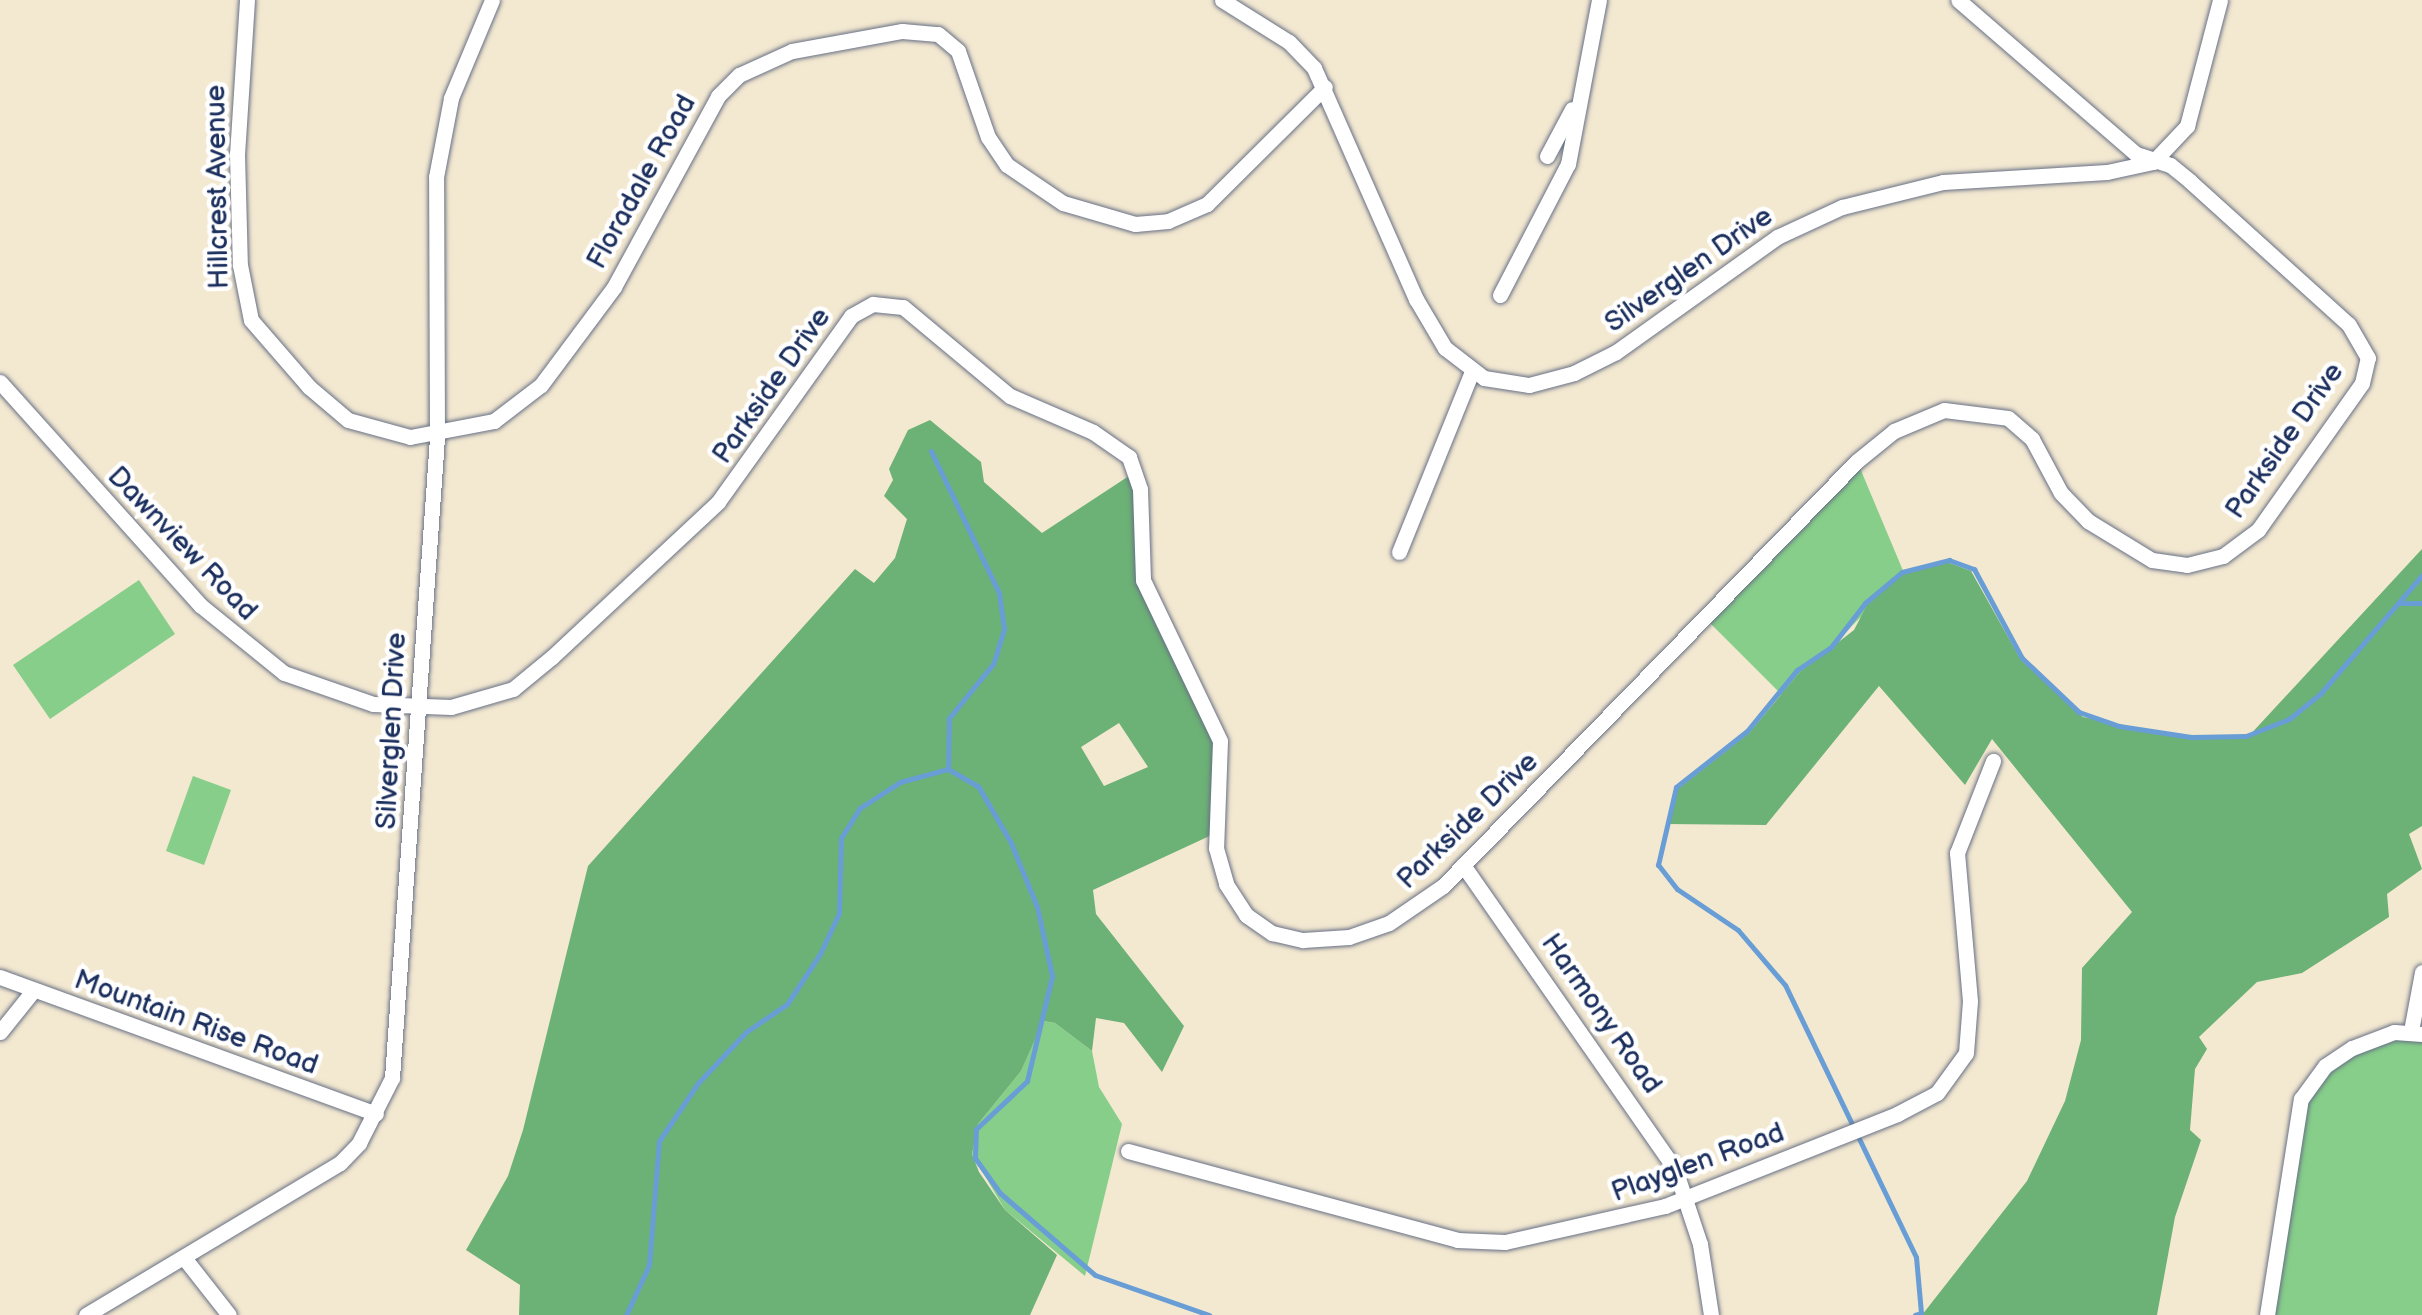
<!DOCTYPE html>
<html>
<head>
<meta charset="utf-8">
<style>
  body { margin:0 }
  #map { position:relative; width:2422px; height:1315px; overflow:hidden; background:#f3e8d0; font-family:"Balsamiq Sans",sans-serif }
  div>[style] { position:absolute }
  .green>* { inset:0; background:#86ce89 }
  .forest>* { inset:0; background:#6cb175 }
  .stream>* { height:5px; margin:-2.5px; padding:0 2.5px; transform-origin:2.5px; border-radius:2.5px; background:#689ed5 }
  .roads { filter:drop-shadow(0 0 2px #677086) drop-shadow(0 0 2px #677086) }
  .minor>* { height:15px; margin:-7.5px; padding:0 7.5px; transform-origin:7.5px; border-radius:7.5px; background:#fff }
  span { translate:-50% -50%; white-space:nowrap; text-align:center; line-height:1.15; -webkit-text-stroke:9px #fff; paint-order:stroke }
  .street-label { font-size:28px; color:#1b2f5e }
</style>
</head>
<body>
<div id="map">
  <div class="green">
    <i style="clip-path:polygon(1857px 461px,1904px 573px,1783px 696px,1705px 618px)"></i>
    <i style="clip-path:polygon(139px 580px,175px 634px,50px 719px,13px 665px)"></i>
    <i style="clip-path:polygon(193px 776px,231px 790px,204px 865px,166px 851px)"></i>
    <i style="clip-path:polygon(1042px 1021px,1055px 1023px,1092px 1051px,1099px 1087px,1122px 1124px,1085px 1276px,1005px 1210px,972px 1154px,978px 1124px,1021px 1071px)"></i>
    <i style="clip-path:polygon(2422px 1033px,2422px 1315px,2267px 1315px,2297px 1106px,2352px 1047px)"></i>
  </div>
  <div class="forest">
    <i style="clip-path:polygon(evenodd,930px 420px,981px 462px,984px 482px,1042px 533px,1135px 472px,1137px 552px,1216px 730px,1216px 833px,1093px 890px,1096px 914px,1184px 1026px,1162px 1072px,1124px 1023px,1096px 1018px,1092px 1051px,1055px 1023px,1043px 1021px,1021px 1071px,978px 1124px,972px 1154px,979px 1172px,1005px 1210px,1057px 1255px,1030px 1315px,519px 1315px,520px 1285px,466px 1250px,508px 1176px,523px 1130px,588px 866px,855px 569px,874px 583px,895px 558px,907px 519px,884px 496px,893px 480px,889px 469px,908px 430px,930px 420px,1119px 723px,1148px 767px,1104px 786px,1081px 747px,1119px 723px)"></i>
    <i style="clip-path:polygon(2422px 549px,2422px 826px,2409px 834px,2422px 869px,2387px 894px,2389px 917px,2302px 973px,2257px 982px,2199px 1037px,2207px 1049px,2195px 1069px,2190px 1130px,2201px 1140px,2175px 1217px,2157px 1315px,1922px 1315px,2027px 1181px,2065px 1101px,2081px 1040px,2082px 968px,2132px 912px,1992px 739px,1965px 785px,1879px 686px,1766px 825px,1667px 824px,1678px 789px,1749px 733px,1800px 672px,1854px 630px,1867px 605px,1904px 573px,1947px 562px,1971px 571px,2021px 660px,2083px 717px,2192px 739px,2248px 737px)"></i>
  </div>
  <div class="stream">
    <i style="left:931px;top:451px;width:157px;rotate:64.4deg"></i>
    <i style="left:999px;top:593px;width:36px;rotate:82deg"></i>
    <i style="left:1004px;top:629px;width:37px;rotate:107deg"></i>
    <i style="left:993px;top:664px;width:70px;rotate:129.2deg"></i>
    <i style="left:949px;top:718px;width:51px;rotate:91.1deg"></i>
    <i style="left:2400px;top:603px;width:22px"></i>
    <i style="left:626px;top:1315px;width:55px;rotate:-65.3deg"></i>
    <i style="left:649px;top:1265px;width:124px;rotate:-85.4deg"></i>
    <i style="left:659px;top:1141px;width:70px;rotate:-56.1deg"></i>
    <i style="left:698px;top:1083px;width:70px;rotate:-46.7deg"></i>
    <i style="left:746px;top:1032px;width:50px;rotate:-34.3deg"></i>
    <i style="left:787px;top:1004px;width:60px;rotate:-56.6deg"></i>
    <i style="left:820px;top:954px;width:45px;rotate:-65.1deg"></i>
    <i style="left:839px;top:913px;width:75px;rotate:-88.5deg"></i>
    <i style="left:841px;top:838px;width:36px;rotate:-58deg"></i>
    <i style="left:860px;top:808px;width:48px;rotate:-33deg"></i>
    <i style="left:900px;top:782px;width:50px;rotate:-15.2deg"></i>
    <i style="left:948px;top:769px;width:34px;rotate:30deg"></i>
    <i style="left:978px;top:786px;width:66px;rotate:59.9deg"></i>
    <i style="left:1011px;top:843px;width:69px;rotate:67.9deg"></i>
    <i style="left:1037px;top:907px;width:71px;rotate:77.7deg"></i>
    <i style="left:1052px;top:976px;width:108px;rotate:103.4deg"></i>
    <i style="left:1027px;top:1081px;width:70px;rotate:136.7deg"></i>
    <i style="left:976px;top:1129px;width:29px;rotate:92deg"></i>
    <i style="left:975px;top:1158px;width:43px;rotate:54.5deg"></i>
    <i style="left:1000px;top:1193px;width:125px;rotate:40.8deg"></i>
    <i style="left:1095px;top:1275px;width:121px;rotate:19.3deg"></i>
    <i style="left:1915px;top:1315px;width:6px;rotate:-18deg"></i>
    <i style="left:1921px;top:1313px;width:56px;rotate:-95.1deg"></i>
    <i style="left:1916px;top:1257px;width:302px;rotate:-115.7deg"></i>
    <i style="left:1785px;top:985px;width:72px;rotate:-130.5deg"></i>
    <i style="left:1738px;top:930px;width:73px;rotate:-146.1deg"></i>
    <i style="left:1677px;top:889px;width:31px;rotate:-128deg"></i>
    <i style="left:1658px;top:865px;width:80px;rotate:-77deg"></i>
    <i style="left:1676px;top:787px;width:90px;rotate:-38.3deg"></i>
    <i style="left:1747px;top:731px;width:79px;rotate:-50.7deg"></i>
    <i style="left:1797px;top:670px;width:41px;rotate:-34.1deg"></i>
    <i style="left:1831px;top:647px;width:56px;rotate:-52.3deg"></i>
    <i style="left:1865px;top:603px;width:48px;rotate:-40deg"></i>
    <i style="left:1902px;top:572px;width:49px;rotate:-14.3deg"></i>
    <i style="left:1949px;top:560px;width:27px;rotate:20deg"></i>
    <i style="left:1974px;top:569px;width:101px;rotate:61.7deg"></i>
    <i style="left:2022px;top:658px;width:79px;rotate:43.5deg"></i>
    <i style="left:2079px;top:712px;width:42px;rotate:19.3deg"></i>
    <i style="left:2119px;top:726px;width:73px;rotate:8.7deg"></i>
    <i style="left:2191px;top:737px;width:55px;rotate:-1deg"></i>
    <i style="left:2246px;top:736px;width:46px;rotate:-21.6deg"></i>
    <i style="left:2289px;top:719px;width:40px;rotate:-39deg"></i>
    <i style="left:2320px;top:694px;width:157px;rotate:-49.4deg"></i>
  </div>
  <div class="roads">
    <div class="minor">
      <i style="left:247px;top:0;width:154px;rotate:93.7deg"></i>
      <i style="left:237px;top:154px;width:111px;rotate:88.5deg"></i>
      <i style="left:240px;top:265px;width:56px;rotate:78.7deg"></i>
      <i style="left:251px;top:320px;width:89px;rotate:49.1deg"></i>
      <i style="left:309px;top:387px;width:51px;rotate:40.2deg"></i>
      <i style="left:348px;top:420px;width:64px;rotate:15.3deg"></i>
      <i style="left:410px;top:437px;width:86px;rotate:-10.8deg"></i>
      <i style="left:494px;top:421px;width:59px;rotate:-37.5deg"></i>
      <i style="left:541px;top:385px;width:122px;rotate:-53.3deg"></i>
      <i style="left:614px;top:287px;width:217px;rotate:-61.4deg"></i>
      <i style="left:718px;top:96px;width:30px;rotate:-45deg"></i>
      <i style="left:739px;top:75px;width:58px;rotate:-24.4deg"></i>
      <i style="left:792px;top:51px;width:112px;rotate:-10.3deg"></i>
      <i style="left:902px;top:31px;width:36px;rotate:5deg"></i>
      <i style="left:938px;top:34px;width:26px;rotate:40deg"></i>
      <i style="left:958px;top:51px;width:91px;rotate:70.8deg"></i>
      <i style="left:988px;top:137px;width:34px;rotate:56deg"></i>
      <i style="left:1007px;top:165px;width:68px;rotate:34.2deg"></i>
      <i style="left:1063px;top:203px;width:75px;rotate:16.3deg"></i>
      <i style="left:1135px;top:224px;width:33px;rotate:-5deg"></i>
      <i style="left:1168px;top:221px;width:43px;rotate:-23.6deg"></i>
      <i style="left:1207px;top:204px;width:166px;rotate:-44.8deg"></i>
      <i style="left:1222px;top:0;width:79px;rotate:32.1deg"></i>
      <i style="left:1289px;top:42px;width:36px;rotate:46deg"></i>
      <i style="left:1314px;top:68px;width:253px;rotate:66.2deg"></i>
      <i style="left:1416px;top:299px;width:57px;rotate:59.4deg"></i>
      <i style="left:1445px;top:348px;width:49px;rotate:37.6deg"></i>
      <i style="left:1484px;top:378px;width:46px;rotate:8.8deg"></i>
      <i style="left:1529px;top:385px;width:47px;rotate:-14.9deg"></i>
      <i style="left:1574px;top:373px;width:47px;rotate:-26.6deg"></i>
      <i style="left:1616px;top:352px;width:198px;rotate:-35.5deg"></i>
      <i style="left:1777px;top:237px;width:72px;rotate:-24.8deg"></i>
      <i style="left:1842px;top:207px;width:104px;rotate:-13.9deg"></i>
      <i style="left:1943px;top:182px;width:164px;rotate:-3.5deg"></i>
      <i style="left:2107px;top:172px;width:47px;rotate:-12.3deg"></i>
      <i style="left:2153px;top:162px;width:50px;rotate:-46.6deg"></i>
      <i style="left:2187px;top:126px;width:130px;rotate:-75.3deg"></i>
      <i style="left:1547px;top:156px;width:53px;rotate:-62deg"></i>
      <i style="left:1500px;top:295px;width:148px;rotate:-62.6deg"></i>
      <i style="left:1568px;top:164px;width:167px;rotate:-79.3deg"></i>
      <i style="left:0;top:382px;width:300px;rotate:48.1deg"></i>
      <i style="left:200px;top:605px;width:108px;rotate:39deg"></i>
      <i style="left:284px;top:673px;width:94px;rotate:19.2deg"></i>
      <i style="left:373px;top:704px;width:78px;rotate:2.2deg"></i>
      <i style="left:451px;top:707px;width:65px;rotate:-16.2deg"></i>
      <i style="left:513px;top:689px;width:50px;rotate:-39.4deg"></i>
      <i style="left:552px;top:657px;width:227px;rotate:-43deg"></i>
      <i style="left:718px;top:502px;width:229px;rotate:-54.4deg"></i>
      <i style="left:851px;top:316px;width:25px;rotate:-29deg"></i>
      <i style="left:873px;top:304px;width:30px;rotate:6deg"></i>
      <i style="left:903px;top:307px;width:139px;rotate:39.8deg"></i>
      <i style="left:1010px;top:396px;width:90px;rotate:23.4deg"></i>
      <i style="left:1093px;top:432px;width:44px;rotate:34.8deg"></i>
      <i style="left:1129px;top:457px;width:34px;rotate:71deg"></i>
      <i style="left:1140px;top:489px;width:91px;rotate:88.1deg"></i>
      <i style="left:1143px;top:580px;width:178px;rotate:64.4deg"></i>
      <i style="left:1220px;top:741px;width:107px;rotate:92.1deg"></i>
      <i style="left:1216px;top:848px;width:37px;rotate:74deg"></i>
      <i style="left:1226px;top:884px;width:37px;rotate:57deg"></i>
      <i style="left:1246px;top:915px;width:32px;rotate:35deg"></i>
      <i style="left:1272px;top:933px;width:32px;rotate:13deg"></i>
      <i style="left:1303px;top:940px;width:46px;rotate:-3.7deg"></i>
      <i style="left:1349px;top:937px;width:42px;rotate:-19.3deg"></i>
      <i style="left:1389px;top:923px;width:65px;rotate:-34.4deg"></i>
      <i style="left:1443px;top:886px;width:593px;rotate:-45.75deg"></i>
      <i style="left:1857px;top:461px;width:48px;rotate:-39deg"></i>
      <i style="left:1894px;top:431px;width:54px;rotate:-22.8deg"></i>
      <i style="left:1944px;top:410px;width:64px;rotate:7.1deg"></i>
      <i style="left:2008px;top:418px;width:32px;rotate:41deg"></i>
      <i style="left:2032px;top:439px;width:61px;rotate:61.8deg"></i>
      <i style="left:2061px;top:493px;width:39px;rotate:46deg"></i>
      <i style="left:2088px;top:521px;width:75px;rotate:31.4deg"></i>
      <i style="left:2152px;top:560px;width:35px;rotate:8deg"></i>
      <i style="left:2187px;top:565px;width:37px;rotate:-14deg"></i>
      <i style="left:2223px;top:556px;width:44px;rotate:-36.6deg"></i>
      <i style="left:2258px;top:530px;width:180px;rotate:-54.7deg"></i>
      <i style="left:2362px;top:383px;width:26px;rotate:-77deg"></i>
      <i style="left:2368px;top:358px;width:39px;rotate:-120deg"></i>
      <i style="left:2348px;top:324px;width:213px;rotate:-137.9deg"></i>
      <i style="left:2190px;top:181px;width:26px;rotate:-141deg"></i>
      <i style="left:2170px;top:165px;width:36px;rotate:-162deg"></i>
      <i style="left:2136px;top:154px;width:235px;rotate:-139.1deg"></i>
      <i style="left:1399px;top:552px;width:195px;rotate:-68deg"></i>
      <i style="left:1463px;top:865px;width:371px;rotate:55.1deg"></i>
      <i style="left:1675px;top:1169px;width:79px;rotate:71.6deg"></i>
      <i style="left:1700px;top:1244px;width:72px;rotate:81.2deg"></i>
      <i style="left:0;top:977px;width:400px;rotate:20deg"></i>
      <i style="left:2411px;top:1031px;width:60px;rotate:-79.4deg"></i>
      <i style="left:0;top:1032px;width:51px;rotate:-51.3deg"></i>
      <i style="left:1128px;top:1151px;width:341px;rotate:15.1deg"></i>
      <i style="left:1457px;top:1240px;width:48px;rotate:2.4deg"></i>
      <i style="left:1505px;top:1242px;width:164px;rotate:-12.7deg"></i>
      <i style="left:1665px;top:1206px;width:250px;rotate:-21.6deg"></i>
      <i style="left:1897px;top:1114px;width:45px;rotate:-27.7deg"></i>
      <i style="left:1937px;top:1093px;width:49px;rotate:-54.1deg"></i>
      <i style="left:1966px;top:1053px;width:52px;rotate:-85.6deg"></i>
      <i style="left:1970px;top:1001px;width:149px;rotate:-95deg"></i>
      <i style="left:1957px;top:853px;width:99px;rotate:-68.6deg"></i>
      <i style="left:185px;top:1259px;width:71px;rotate:51.8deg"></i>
      <i style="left:86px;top:1315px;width:296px;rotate:-30.9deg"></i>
      <i style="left:340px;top:1163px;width:28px;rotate:-46deg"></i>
      <i style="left:359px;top:1143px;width:73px;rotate:-63.1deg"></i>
      <i style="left:392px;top:1078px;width:643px;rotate:-85.98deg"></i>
      <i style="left:437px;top:437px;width:260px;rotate:-90.2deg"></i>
      <i style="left:436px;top:177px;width:80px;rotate:-79.2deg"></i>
      <i style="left:451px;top:98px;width:106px;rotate:-67.3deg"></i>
      <i style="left:2267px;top:1315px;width:219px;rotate:-81.1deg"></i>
      <i style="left:2301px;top:1099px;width:41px;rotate:-54deg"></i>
      <i style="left:2325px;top:1066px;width:32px;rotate:-34deg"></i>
      <i style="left:2352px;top:1048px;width:45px;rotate:-20.9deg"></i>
      <i style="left:2394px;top:1032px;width:28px;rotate:4deg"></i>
    </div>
  </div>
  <div class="street-label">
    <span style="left:642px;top:182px;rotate:-61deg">Floradale Road</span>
    <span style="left:218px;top:187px;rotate:-91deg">Hillcrest Avenue</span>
    <span style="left:1689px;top:270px;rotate:-35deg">Silverglen Drive</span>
    <span style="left:772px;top:386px;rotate:-55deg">Parkside Drive</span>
    <span style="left:2285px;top:441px;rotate:-55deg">Parkside Drive</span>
    <span style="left:182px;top:544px;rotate:46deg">Dawnview Road</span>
    <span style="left:392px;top:731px;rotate:-87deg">Silverglen Drive</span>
    <span style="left:1468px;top:821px;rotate:-44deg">Parkside Drive</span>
    <span style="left:1601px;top:1014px;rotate:55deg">Harmony Road</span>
    <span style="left:196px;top:1023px;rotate:20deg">Mountain Rise Road</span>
    <span style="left:1698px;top:1163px;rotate:-20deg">Playglen Road</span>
  </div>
</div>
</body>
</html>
